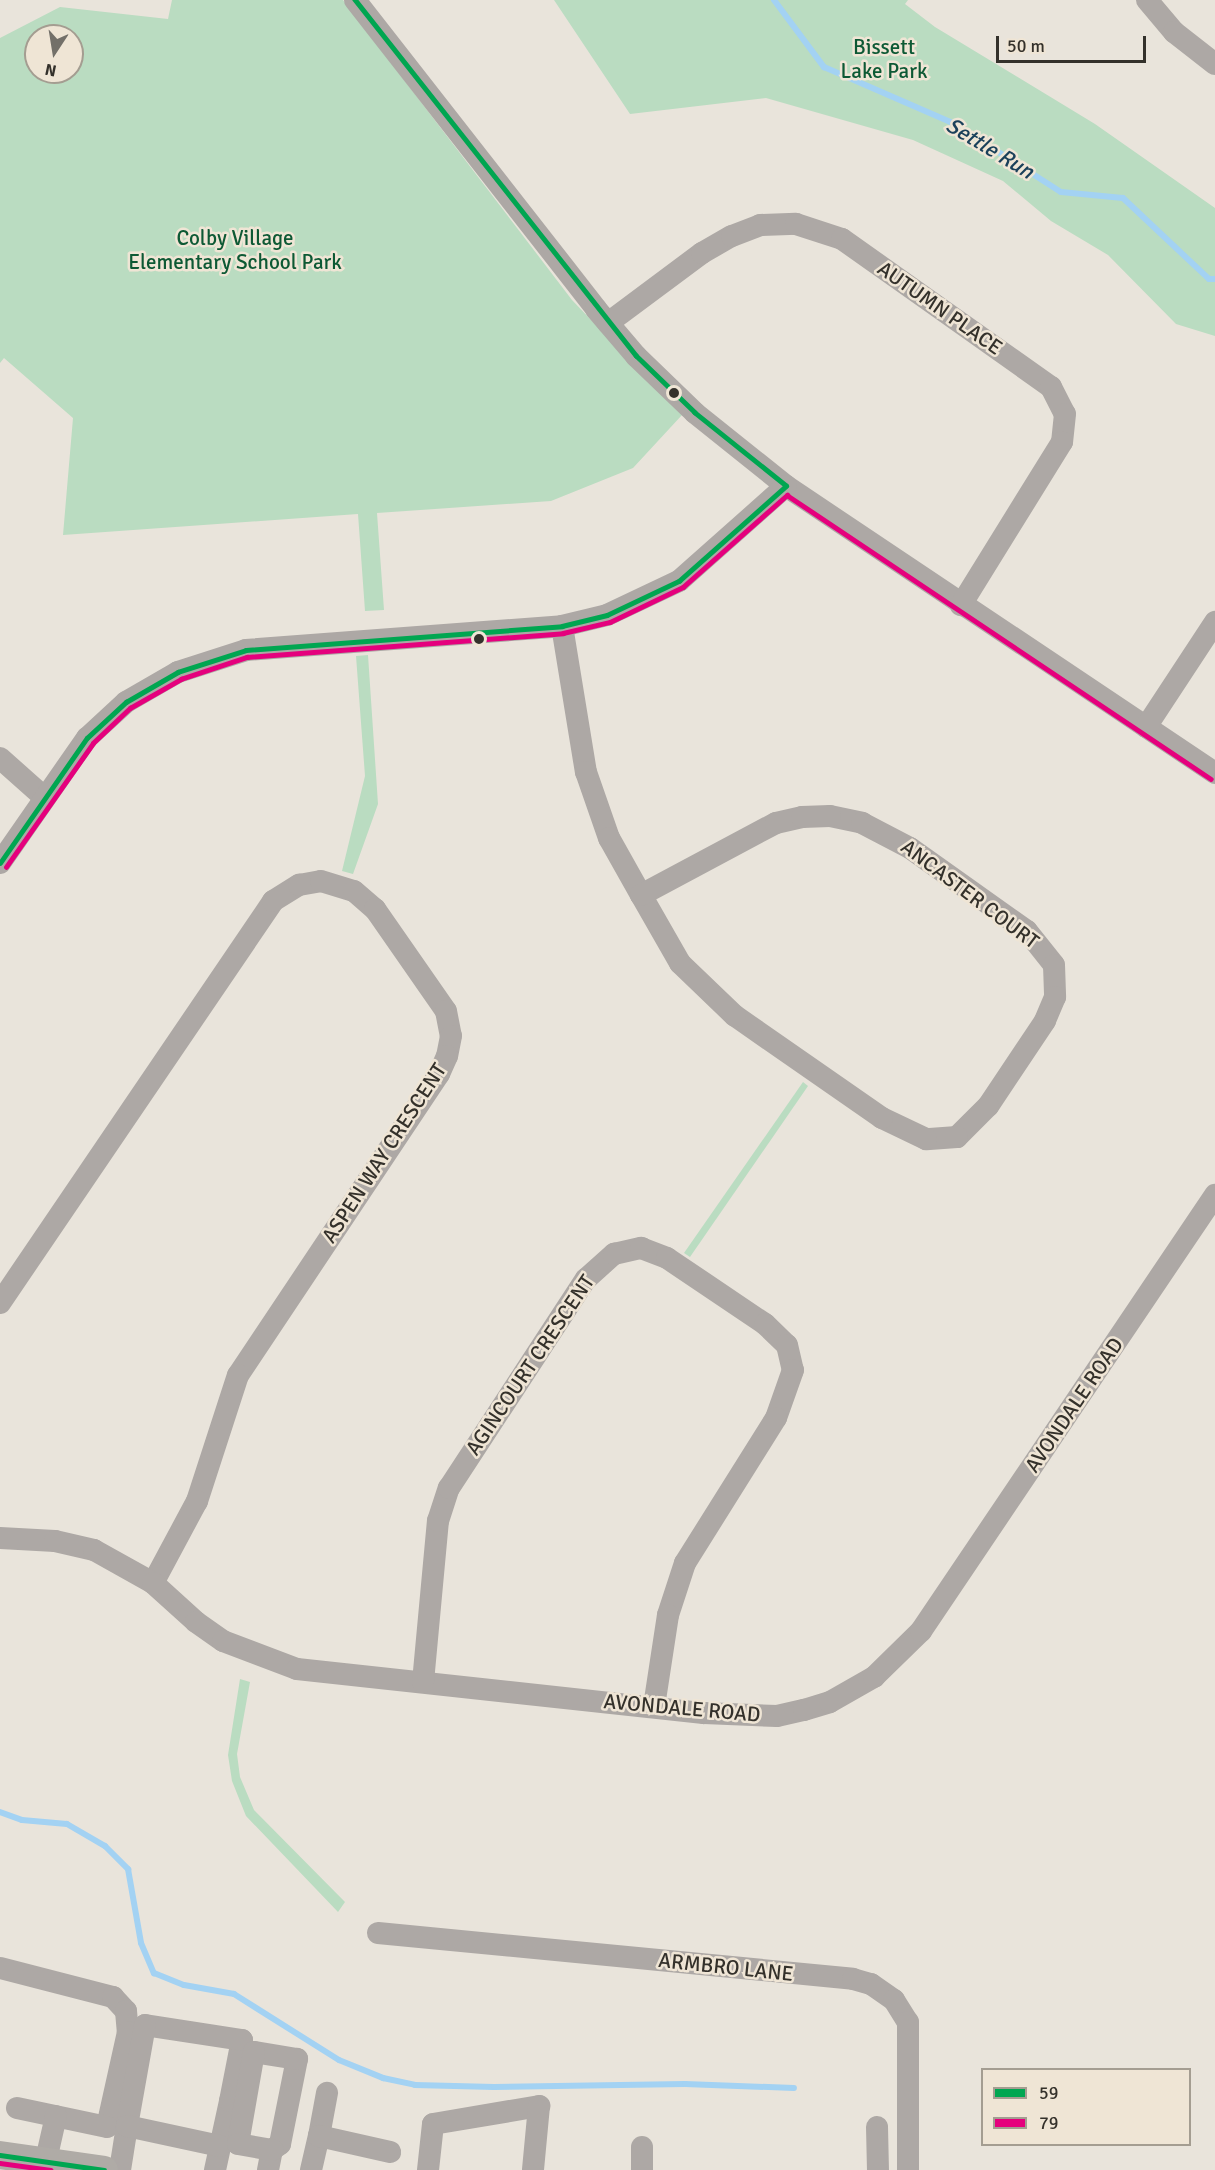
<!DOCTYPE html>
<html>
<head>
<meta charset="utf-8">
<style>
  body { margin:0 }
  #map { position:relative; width:1215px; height:2170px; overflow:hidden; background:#e9e4db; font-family:Signika,sans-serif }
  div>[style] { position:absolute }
  .green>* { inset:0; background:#badcc1 }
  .stream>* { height:6px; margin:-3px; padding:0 3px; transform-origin:3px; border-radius:3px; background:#a3d2f3 }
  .minor>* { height:22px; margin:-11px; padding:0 11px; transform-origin:11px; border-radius:11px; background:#ada8a5 }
  .major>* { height:28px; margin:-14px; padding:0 14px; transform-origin:14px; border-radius:14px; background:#afaba6 }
  .bus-1>* { height:4.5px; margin:-2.25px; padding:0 2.25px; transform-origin:2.25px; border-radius:2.25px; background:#00a651 }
  .bus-2>* { height:4.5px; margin:-2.25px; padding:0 2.25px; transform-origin:2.25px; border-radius:2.25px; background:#e5007d }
  .dots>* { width:16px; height:16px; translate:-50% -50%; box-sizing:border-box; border:3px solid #efe5d5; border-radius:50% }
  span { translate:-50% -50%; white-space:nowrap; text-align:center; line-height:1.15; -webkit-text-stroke:5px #efe5d5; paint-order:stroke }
  .park-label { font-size:21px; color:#0d5934 }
  .street-label { font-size:21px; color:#34312b }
  .water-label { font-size:22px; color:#1a405a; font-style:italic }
  .legend { position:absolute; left:981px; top:2068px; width:210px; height:78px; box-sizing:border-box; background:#efe5d5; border:2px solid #a49d91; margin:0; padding:8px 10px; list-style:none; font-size:18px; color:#34312b }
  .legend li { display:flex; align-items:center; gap:12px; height:30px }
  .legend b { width:30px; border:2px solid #a49d91 }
  .north { position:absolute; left:24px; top:24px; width:60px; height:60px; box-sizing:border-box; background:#efe5d5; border:2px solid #a49d91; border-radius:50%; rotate:192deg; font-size:16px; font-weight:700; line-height:24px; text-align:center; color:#34312b }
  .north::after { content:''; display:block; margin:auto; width:21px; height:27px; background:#737069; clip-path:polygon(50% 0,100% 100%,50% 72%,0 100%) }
  .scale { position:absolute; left:996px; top:36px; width:150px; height:27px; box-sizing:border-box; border:3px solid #34312b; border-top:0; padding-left:8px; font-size:18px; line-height:21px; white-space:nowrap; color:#34312b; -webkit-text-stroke:4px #efe5d5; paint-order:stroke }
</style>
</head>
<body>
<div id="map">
  <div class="green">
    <i style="clip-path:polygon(evenodd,172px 0,343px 0,572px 300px,682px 415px,633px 468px,551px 501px,377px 513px,384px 610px,365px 611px,358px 514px,63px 535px,73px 418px,4px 358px,0 363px,0 38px,60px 7px,168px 19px,172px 0,36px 36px,72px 36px,72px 72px,36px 72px,36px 36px)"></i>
    <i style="clip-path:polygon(554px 0,908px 0,905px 4px,935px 27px,1095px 124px,1215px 208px,1215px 336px,1176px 324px,1108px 255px,1051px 221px,1003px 181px,913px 140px,766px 98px,630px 114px)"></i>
    <i style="clip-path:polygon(368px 655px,378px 804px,353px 874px,342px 871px,365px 776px,356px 656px)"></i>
    <i style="clip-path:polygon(803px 1082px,808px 1086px,690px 1257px,684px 1253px)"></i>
    <i style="clip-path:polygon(240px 1679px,250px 1682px,237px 1754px,240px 1777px,254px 1810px,345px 1902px,338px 1912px,246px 1816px,232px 1781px,228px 1755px)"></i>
  </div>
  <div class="stream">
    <i style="left:774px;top:0;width:84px;rotate:53.3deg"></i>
    <i style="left:824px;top:67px;width:141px;rotate:23.5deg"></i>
    <i style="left:953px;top:123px;width:128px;rotate:32.6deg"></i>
    <i style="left:1061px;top:192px;width:62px;rotate:5.5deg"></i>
    <i style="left:1123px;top:198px;width:118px;rotate:43.3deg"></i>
    <i style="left:1209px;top:279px;width:6px"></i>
    <i style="left:0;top:1812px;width:23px;rotate:20deg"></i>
    <i style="left:22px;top:1820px;width:45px;rotate:5.1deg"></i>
    <i style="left:67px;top:1824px;width:44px;rotate:30.1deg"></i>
    <i style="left:105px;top:1846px;width:33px;rotate:45deg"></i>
    <i style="left:128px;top:1869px;width:75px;rotate:80deg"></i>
    <i style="left:141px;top:1943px;width:33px;rotate:67deg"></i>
    <i style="left:154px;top:1973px;width:32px;rotate:22deg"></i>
    <i style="left:184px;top:1985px;width:51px;rotate:10.2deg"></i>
    <i style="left:234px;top:1994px;width:124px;rotate:32.2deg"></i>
    <i style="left:339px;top:2060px;width:48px;rotate:22.2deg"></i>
    <i style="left:383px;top:2078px;width:33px;rotate:12deg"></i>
    <i style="left:415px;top:2085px;width:79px;rotate:1.5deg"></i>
    <i style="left:494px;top:2087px;width:191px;rotate:-0.9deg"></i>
    <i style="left:685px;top:2084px;width:109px;rotate:2.1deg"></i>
  </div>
  <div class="minor">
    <i style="left:355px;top:0;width:392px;rotate:52deg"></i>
    <i style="left:596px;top:309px;width:62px;rotate:49.6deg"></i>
    <i style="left:636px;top:356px;width:82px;rotate:44deg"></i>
    <i style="left:695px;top:413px;width:117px;rotate:38.7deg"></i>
    <i style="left:786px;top:486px;width:516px;rotate:33.78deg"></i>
    <i style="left:1147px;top:0;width:42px;rotate:49.8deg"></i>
    <i style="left:1174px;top:32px;width:52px;rotate:38deg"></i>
    <i style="left:608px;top:323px;width:117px;rotate:-36.7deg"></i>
    <i style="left:702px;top:253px;width:34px;rotate:-30deg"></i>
    <i style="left:732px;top:236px;width:30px;rotate:-21deg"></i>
    <i style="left:760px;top:225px;width:36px;rotate:-2deg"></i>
    <i style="left:796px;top:224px;width:48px;rotate:18.1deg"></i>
    <i style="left:842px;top:239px;width:256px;rotate:35.3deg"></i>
    <i style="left:1051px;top:387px;width:30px;rotate:63deg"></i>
    <i style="left:1065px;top:414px;width:28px;rotate:96deg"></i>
    <i style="left:1062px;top:442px;width:192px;rotate:121.8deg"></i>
    <i style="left:562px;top:626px;width:148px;rotate:80.7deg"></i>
    <i style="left:586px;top:772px;width:70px;rotate:70.8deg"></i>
    <i style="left:609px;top:838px;width:65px;rotate:60.7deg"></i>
    <i style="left:1146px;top:727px;width:126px;rotate:-56.7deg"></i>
    <i style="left:0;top:758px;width:59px;rotate:41.6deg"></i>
    <i style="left:830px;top:816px;width:33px;rotate:12deg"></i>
    <i style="left:862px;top:823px;width:54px;rotate:27.5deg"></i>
    <i style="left:910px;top:848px;width:143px;rotate:35.4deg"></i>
    <i style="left:1027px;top:931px;width:43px;rotate:51.5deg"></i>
    <i style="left:1054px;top:965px;width:32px;rotate:88deg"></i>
    <i style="left:1055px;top:997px;width:26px;rotate:113deg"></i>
    <i style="left:1045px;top:1021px;width:102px;rotate:123.8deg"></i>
    <i style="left:988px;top:1106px;width:44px;rotate:135deg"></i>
    <i style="left:957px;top:1137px;width:31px;rotate:176deg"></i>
    <i style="left:926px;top:1139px;width:49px;rotate:-154.5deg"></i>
    <i style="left:882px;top:1118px;width:179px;rotate:-145.2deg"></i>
    <i style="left:735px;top:1016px;width:76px;rotate:-136.1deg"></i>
    <i style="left:680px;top:963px;width:78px;rotate:-119.8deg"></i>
    <i style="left:641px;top:895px;width:153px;rotate:-28.1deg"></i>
    <i style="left:776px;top:823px;width:27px;rotate:-13deg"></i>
    <i style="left:802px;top:817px;width:28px;rotate:-2deg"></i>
    <i style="left:0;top:863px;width:152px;rotate:-55.2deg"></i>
    <i style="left:87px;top:738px;width:53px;rotate:-42.7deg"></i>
    <i style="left:126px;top:702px;width:60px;rotate:-30deg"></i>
    <i style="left:178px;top:672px;width:71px;rotate:-17.9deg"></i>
    <i style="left:246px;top:650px;width:317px;rotate:-4.3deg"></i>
    <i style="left:562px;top:626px;width:46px;rotate:-13.7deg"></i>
    <i style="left:607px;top:615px;width:80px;rotate:-25.3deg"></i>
    <i style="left:679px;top:581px;width:143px;rotate:-41.6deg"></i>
    <i style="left:0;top:1303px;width:486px;rotate:-55.8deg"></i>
    <i style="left:273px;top:901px;width:31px;rotate:-32deg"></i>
    <i style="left:299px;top:885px;width:22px;rotate:-10deg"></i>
    <i style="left:321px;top:881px;width:34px;rotate:17deg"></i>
    <i style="left:354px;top:891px;width:28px;rotate:41deg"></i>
    <i style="left:375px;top:909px;width:124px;rotate:55.2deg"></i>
    <i style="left:446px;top:1011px;width:25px;rotate:79deg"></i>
    <i style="left:451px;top:1036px;width:20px;rotate:101deg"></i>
    <i style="left:447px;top:1056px;width:20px;rotate:114deg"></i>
    <i style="left:439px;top:1074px;width:362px;rotate:123.7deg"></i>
    <i style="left:238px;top:1375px;width:133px;rotate:108deg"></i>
    <i style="left:197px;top:1501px;width:93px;rotate:118.2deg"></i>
    <i style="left:0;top:1538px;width:55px;rotate:3.1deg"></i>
    <i style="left:55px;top:1541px;width:40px;rotate:13deg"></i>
    <i style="left:94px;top:1550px;width:68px;rotate:29.2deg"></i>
    <i style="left:153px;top:1583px;width:58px;rotate:42.2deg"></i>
    <i style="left:196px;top:1622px;width:33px;rotate:35deg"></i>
    <i style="left:223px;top:1641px;width:79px;rotate:20.7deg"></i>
    <i style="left:297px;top:1669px;width:409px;rotate:6.2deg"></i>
    <i style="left:704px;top:1713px;width:73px;rotate:2.4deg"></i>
    <i style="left:777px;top:1716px;width:28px;rotate:-13deg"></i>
    <i style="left:804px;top:1710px;width:27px;rotate:-17deg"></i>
    <i style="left:830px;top:1702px;width:51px;rotate:-29.6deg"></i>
    <i style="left:874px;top:1677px;width:66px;rotate:-44.4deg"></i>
    <i style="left:921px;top:1631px;width:526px;rotate:-56.01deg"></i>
    <i style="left:423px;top:1682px;width:162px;rotate:-84.7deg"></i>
    <i style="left:438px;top:1521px;width:35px;rotate:-72deg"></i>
    <i style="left:449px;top:1488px;width:250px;rotate:-56.8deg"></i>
    <i style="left:586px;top:1279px;width:38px;rotate:-42deg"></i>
    <i style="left:614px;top:1254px;width:28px;rotate:-13deg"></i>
    <i style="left:641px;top:1248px;width:28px;rotate:21deg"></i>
    <i style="left:667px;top:1258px;width:118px;rotate:34deg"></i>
    <i style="left:765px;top:1324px;width:30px;rotate:44deg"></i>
    <i style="left:787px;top:1345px;width:26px;rotate:77deg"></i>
    <i style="left:793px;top:1370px;width:51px;rotate:109.5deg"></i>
    <i style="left:776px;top:1418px;width:171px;rotate:122.1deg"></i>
    <i style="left:685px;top:1563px;width:55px;rotate:108.1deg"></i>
    <i style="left:668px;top:1615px;width:92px;rotate:98.7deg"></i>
    <i style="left:378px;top:1933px;width:477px;rotate:5.5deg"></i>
    <i style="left:853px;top:1979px;width:19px;rotate:16deg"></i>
    <i style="left:871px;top:1984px;width:28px;rotate:35deg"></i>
    <i style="left:894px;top:2000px;width:26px;rotate:58deg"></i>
    <i style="left:908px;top:2022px;width:148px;rotate:90deg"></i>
    <i style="left:0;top:1968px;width:117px;rotate:14.4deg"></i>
    <i style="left:113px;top:1997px;width:19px;rotate:47deg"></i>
    <i style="left:126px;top:2011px;width:21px;rotate:85deg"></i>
    <i style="left:128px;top:2032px;width:97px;rotate:102.5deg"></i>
    <i style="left:107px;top:2127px;width:92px;rotate:-168.1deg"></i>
    <i style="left:877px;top:2127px;width:43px;rotate:88.7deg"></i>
    <i style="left:319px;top:2136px;width:44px;rotate:-79.5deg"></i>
    <i style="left:46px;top:2160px;width:45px;rotate:-77.2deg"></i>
    <i style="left:120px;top:2170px;width:45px;rotate:-81deg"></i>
    <i style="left:215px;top:2170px;width:71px;rotate:-77.7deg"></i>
    <i style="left:230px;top:2101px;width:62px;rotate:-78.9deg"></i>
    <i style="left:242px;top:2040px;width:98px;rotate:-171.2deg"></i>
    <i style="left:145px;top:2025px;width:103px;rotate:100.1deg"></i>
    <i style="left:127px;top:2126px;width:95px;rotate:12.1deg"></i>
    <i style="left:268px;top:2170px;width:20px;rotate:-79deg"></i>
    <i style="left:272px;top:2150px;width:10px;rotate:-37deg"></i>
    <i style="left:280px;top:2144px;width:87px;rotate:-78.7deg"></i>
    <i style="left:297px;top:2059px;width:44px;rotate:-170.8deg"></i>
    <i style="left:254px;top:2052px;width:93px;rotate:99.9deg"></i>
    <i style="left:238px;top:2144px;width:35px;rotate:10deg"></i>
    <i style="left:311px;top:2170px;width:35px;rotate:-77deg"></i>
    <i style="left:319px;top:2136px;width:73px;rotate:12.7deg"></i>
    <i style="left:428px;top:2170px;width:46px;rotate:-83.8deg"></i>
    <i style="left:433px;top:2124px;width:108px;rotate:-9.6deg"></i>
    <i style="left:539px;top:2106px;width:64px;rotate:95.4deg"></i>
    <i style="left:642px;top:2170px;width:23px;rotate:-90deg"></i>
  </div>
  <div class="major">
    <i style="left:0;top:2155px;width:105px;rotate:8.2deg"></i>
  </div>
  <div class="bus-1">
    <i style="left:0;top:863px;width:152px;rotate:-55.2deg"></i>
    <i style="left:87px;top:738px;width:53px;rotate:-42.7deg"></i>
    <i style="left:126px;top:702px;width:60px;rotate:-30deg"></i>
    <i style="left:178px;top:672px;width:71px;rotate:-17.9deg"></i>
    <i style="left:246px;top:650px;width:317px;rotate:-4.3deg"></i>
    <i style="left:562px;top:626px;width:46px;rotate:-13.7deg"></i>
    <i style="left:607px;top:615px;width:80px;rotate:-25.3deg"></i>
    <i style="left:679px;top:581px;width:143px;rotate:-41.6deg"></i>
    <i style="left:786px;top:486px;width:117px;rotate:-141.3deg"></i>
    <i style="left:695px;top:413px;width:82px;rotate:-136deg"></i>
    <i style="left:636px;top:356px;width:454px;rotate:-128.3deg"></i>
    <i style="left:0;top:2155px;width:105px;rotate:8.2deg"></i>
  </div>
  <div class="bus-2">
    <i style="left:6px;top:867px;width:151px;rotate:-54.9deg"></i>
    <i style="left:93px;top:743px;width:51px;rotate:-43.4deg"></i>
    <i style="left:130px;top:708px;width:59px;rotate:-29.6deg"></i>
    <i style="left:181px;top:679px;width:70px;rotate:-18.4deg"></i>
    <i style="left:247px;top:657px;width:317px;rotate:-4.3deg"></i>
    <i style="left:563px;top:633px;width:48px;rotate:-13.2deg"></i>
    <i style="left:610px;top:622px;width:81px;rotate:-25.6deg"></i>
    <i style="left:683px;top:587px;width:139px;rotate:-41.5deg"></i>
    <i style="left:787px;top:495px;width:510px;rotate:33.81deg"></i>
    <i style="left:0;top:2163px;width:51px;rotate:7.8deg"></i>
  </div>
  <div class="dots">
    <i style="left:674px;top:393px;background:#34312b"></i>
    <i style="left:479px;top:639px;background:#34312b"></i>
  </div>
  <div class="park-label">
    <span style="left:884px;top:59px">Bissett<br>Lake Park</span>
    <span style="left:235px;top:250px">Colby Village<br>Elementary School Park</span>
  </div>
  <div class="street-label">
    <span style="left:940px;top:308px;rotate:35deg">AUTUMN PLACE</span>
    <span style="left:970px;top:894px;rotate:37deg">ANCASTER COURT</span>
    <span style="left:384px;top:1153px;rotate:-57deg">ASPEN WAY CRESCENT</span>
    <span style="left:530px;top:1365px;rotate:-56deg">AGINCOURT CRESCENT</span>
    <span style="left:1074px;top:1405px;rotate:-56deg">AVONDALE ROAD</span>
    <span style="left:682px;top:1708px;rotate:5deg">AVONDALE ROAD</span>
    <span style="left:726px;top:1967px;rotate:6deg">ARMBRO LANE</span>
  </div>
  <div class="water-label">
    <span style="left:990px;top:148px;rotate:31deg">Settle Run</span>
  </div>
  <ul class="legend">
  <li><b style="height:8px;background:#00a651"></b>59</li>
  <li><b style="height:8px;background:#e5007d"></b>79</li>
  </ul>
  <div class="north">N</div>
  <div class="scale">50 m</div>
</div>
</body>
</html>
